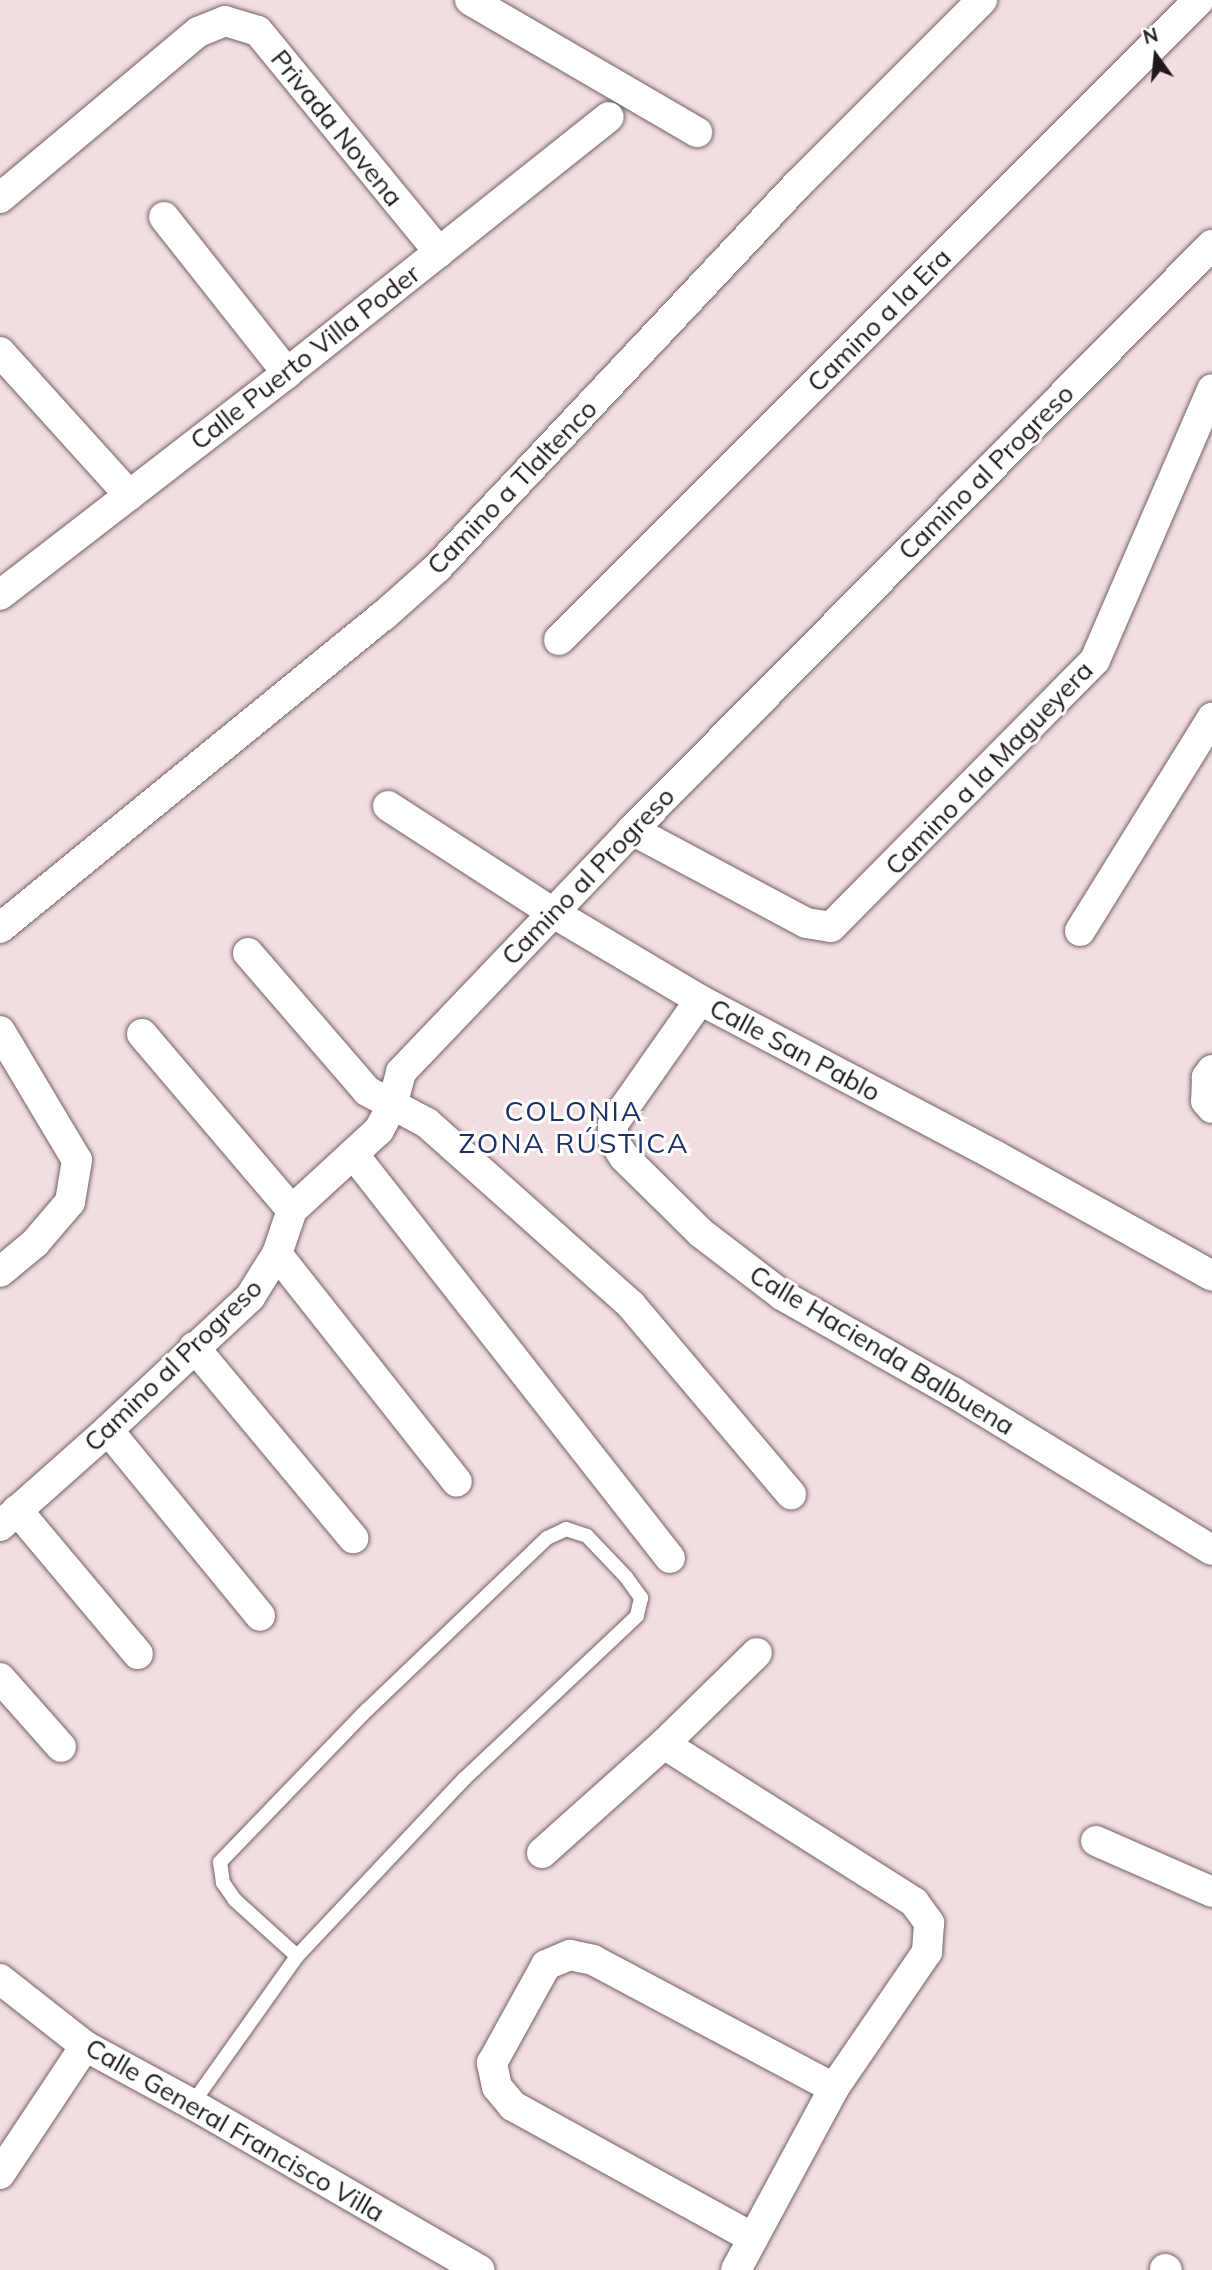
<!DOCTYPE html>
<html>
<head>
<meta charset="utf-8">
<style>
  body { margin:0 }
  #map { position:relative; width:1212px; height:2270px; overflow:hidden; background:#f2dde0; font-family:Mulish,sans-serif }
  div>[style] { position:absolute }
  .roads { filter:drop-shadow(0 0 2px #736163) drop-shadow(0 0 2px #736163) }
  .service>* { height:14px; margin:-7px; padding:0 7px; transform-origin:7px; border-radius:7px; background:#fff }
  .minor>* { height:30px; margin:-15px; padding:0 15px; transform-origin:15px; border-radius:15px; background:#fff }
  span { translate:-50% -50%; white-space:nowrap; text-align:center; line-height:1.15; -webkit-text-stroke:6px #fff; paint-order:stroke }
  .street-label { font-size:26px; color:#211a1b }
  .neighbourhood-label { font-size:28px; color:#1d3067; letter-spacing:2px }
  .north { position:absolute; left:1121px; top:21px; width:70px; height:70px; -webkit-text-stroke:5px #fff; paint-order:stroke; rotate:345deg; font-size:19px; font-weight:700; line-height:28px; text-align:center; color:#211a1b }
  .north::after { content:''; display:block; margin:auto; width:24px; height:32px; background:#211a1b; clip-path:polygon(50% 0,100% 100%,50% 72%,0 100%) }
</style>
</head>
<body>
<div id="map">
  <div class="roads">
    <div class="service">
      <i style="left:192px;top:2104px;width:181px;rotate:-54.6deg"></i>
      <i style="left:297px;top:1956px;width:84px;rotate:-137.9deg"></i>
      <i style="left:235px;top:1900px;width:21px;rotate:-125deg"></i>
      <i style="left:223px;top:1883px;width:21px;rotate:-98deg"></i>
      <i style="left:220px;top:1862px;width:211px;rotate:-46deg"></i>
      <i style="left:367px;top:1710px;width:249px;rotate:-43.7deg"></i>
      <i style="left:547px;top:1538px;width:21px;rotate:-25deg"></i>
      <i style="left:566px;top:1529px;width:22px;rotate:18deg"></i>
      <i style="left:587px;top:1536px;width:57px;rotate:46.4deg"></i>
      <i style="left:626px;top:1577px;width:26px;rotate:54deg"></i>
      <i style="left:641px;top:1598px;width:18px;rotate:103deg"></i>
      <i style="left:637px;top:1616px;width:238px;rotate:136.7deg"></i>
      <i style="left:464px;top:1779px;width:243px;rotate:133.3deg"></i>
    </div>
    <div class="minor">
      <i style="left:470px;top:0;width:263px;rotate:30.2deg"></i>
      <i style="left:0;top:198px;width:258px;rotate:-40deg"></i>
      <i style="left:198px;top:32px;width:29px;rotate:-22deg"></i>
      <i style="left:225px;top:21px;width:34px;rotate:17deg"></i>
      <i style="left:258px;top:31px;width:286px;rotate:50.7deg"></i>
      <i style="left:164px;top:217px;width:199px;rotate:51.7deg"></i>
      <i style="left:0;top:352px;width:193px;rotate:47.9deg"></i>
      <i style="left:0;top:595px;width:363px;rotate:-37.7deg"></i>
      <i style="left:287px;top:373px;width:411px;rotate:-38.5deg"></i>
      <i style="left:559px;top:640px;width:905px;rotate:-45deg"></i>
      <i style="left:388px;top:806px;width:195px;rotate:32.9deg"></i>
      <i style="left:552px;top:912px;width:172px;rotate:30.7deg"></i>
      <i style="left:700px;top:1000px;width:332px;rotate:27.8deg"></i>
      <i style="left:994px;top:1155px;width:249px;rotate:29deg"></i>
      <i style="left:632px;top:830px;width:197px;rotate:28.1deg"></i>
      <i style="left:806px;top:923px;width:25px;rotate:9deg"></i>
      <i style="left:831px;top:927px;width:375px;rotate:-45.3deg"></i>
      <i style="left:1095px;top:660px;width:295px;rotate:-66.6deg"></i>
      <i style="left:0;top:928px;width:493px;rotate:-39.2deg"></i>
      <i style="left:382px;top:617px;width:74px;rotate:-41.7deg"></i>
      <i style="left:437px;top:568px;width:526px;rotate:-46.77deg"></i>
      <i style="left:797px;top:185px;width:262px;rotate:-45deg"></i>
      <i style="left:1080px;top:931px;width:251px;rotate:-58.2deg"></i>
      <i style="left:248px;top:953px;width:182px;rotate:49.2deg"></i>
      <i style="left:367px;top:1091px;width:68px;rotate:28.1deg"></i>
      <i style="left:427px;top:1123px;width:273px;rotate:41.7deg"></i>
      <i style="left:631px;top:1305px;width:248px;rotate:49.8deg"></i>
      <i style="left:700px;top:1000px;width:151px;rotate:125.1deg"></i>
      <i style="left:613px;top:1124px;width:16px;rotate:90deg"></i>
      <i style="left:613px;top:1140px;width:20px;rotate:57deg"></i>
      <i style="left:624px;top:1157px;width:108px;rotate:44.6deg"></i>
      <i style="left:701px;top:1233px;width:102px;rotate:37.4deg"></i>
      <i style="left:782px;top:1295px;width:197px;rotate:29.6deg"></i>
      <i style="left:953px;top:1392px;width:303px;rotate:31.4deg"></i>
      <i style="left:0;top:1031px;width:150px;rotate:59.2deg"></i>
      <i style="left:77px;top:1160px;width:43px;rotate:99.5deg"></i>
      <i style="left:70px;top:1202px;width:54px;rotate:130.5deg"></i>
      <i style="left:35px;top:1243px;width:45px;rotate:140.4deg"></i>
      <i style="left:142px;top:1034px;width:231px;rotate:49.6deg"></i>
      <i style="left:1212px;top:1070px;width:9px;rotate:126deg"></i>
      <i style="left:1207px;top:1077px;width:24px;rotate:92deg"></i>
      <i style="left:1206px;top:1101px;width:9px;rotate:49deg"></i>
      <i style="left:354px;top:1155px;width:512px;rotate:51.9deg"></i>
      <i style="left:277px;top:1254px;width:290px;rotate:51.7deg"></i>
      <i style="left:194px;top:1347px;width:249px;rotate:50.2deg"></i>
      <i style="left:108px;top:1430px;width:240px;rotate:50.7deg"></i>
      <i style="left:17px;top:1510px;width:188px;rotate:50deg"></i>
      <i style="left:0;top:1526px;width:144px;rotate:-41.6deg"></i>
      <i style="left:108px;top:1430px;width:195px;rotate:-43.1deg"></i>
      <i style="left:250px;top:1297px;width:51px;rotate:-57.9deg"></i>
      <i style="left:277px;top:1254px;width:46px;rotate:-71.2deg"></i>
      <i style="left:292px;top:1210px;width:118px;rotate:-42.6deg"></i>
      <i style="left:379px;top:1130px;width:27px;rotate:-62deg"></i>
      <i style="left:392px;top:1106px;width:35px;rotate:-75deg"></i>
      <i style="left:401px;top:1072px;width:335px;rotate:-46.3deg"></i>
      <i style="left:632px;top:830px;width:824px;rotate:-45.25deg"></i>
      <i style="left:0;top:1678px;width:92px;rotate:48.5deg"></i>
      <i style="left:664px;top:1744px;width:296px;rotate:32.3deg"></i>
      <i style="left:914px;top:1902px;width:26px;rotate:54deg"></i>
      <i style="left:929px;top:1923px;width:29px;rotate:94deg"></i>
      <i style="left:927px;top:1952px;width:165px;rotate:124.4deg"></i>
      <i style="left:834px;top:2088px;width:207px;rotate:118.3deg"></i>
      <i style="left:1096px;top:1841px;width:127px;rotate:23.7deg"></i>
      <i style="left:542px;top:1853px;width:164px;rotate:-41.8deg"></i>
      <i style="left:664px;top:1744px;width:130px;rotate:-44.4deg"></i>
      <i style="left:0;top:1979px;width:108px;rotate:38.2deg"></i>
      <i style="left:85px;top:2046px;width:122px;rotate:28.5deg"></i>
      <i style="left:192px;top:2104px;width:332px;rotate:30deg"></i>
      <i style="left:0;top:2174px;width:154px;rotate:-56.4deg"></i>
      <i style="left:753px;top:2238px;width:274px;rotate:-151.2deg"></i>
      <i style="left:513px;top:2106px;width:25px;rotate:-130deg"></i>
      <i style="left:497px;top:2087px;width:25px;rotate:-102deg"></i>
      <i style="left:492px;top:2063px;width:112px;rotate:-61.1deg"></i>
      <i style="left:546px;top:1965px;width:26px;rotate:-23deg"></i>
      <i style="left:570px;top:1955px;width:24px;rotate:12deg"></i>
      <i style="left:593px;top:1960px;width:273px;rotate:28deg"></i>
      <i style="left:1165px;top:2269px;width:2px;rotate:27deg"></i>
    </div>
  </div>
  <div class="street-label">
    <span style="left:337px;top:128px;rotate:51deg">Privada Novena</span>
    <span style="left:879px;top:320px;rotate:-45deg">Camino a la Era</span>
    <span style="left:305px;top:357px;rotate:-38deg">Calle Puerto Villa Poder</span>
    <span style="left:986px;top:472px;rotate:-45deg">Camino al Progreso</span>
    <span style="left:512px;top:487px;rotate:-46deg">Camino a Tlaltenco</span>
    <span style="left:989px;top:768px;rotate:-46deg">Camino a la Magueyera</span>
    <span style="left:588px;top:876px;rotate:-46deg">Camino al Progreso</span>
    <span style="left:795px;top:1050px;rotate:28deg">Calle San Pablo</span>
    <span style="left:882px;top:1350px;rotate:31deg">Calle Hacienda Balbuena</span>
    <span style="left:173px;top:1365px;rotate:-44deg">Camino al Progreso</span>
    <span style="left:235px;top:2130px;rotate:30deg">Calle General Francisco Villa</span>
  </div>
  <div class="neighbourhood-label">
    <span style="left:574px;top:1127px">COLONIA<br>ZONA RÚSTICA</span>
  </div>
  <div class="north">N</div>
</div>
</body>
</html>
